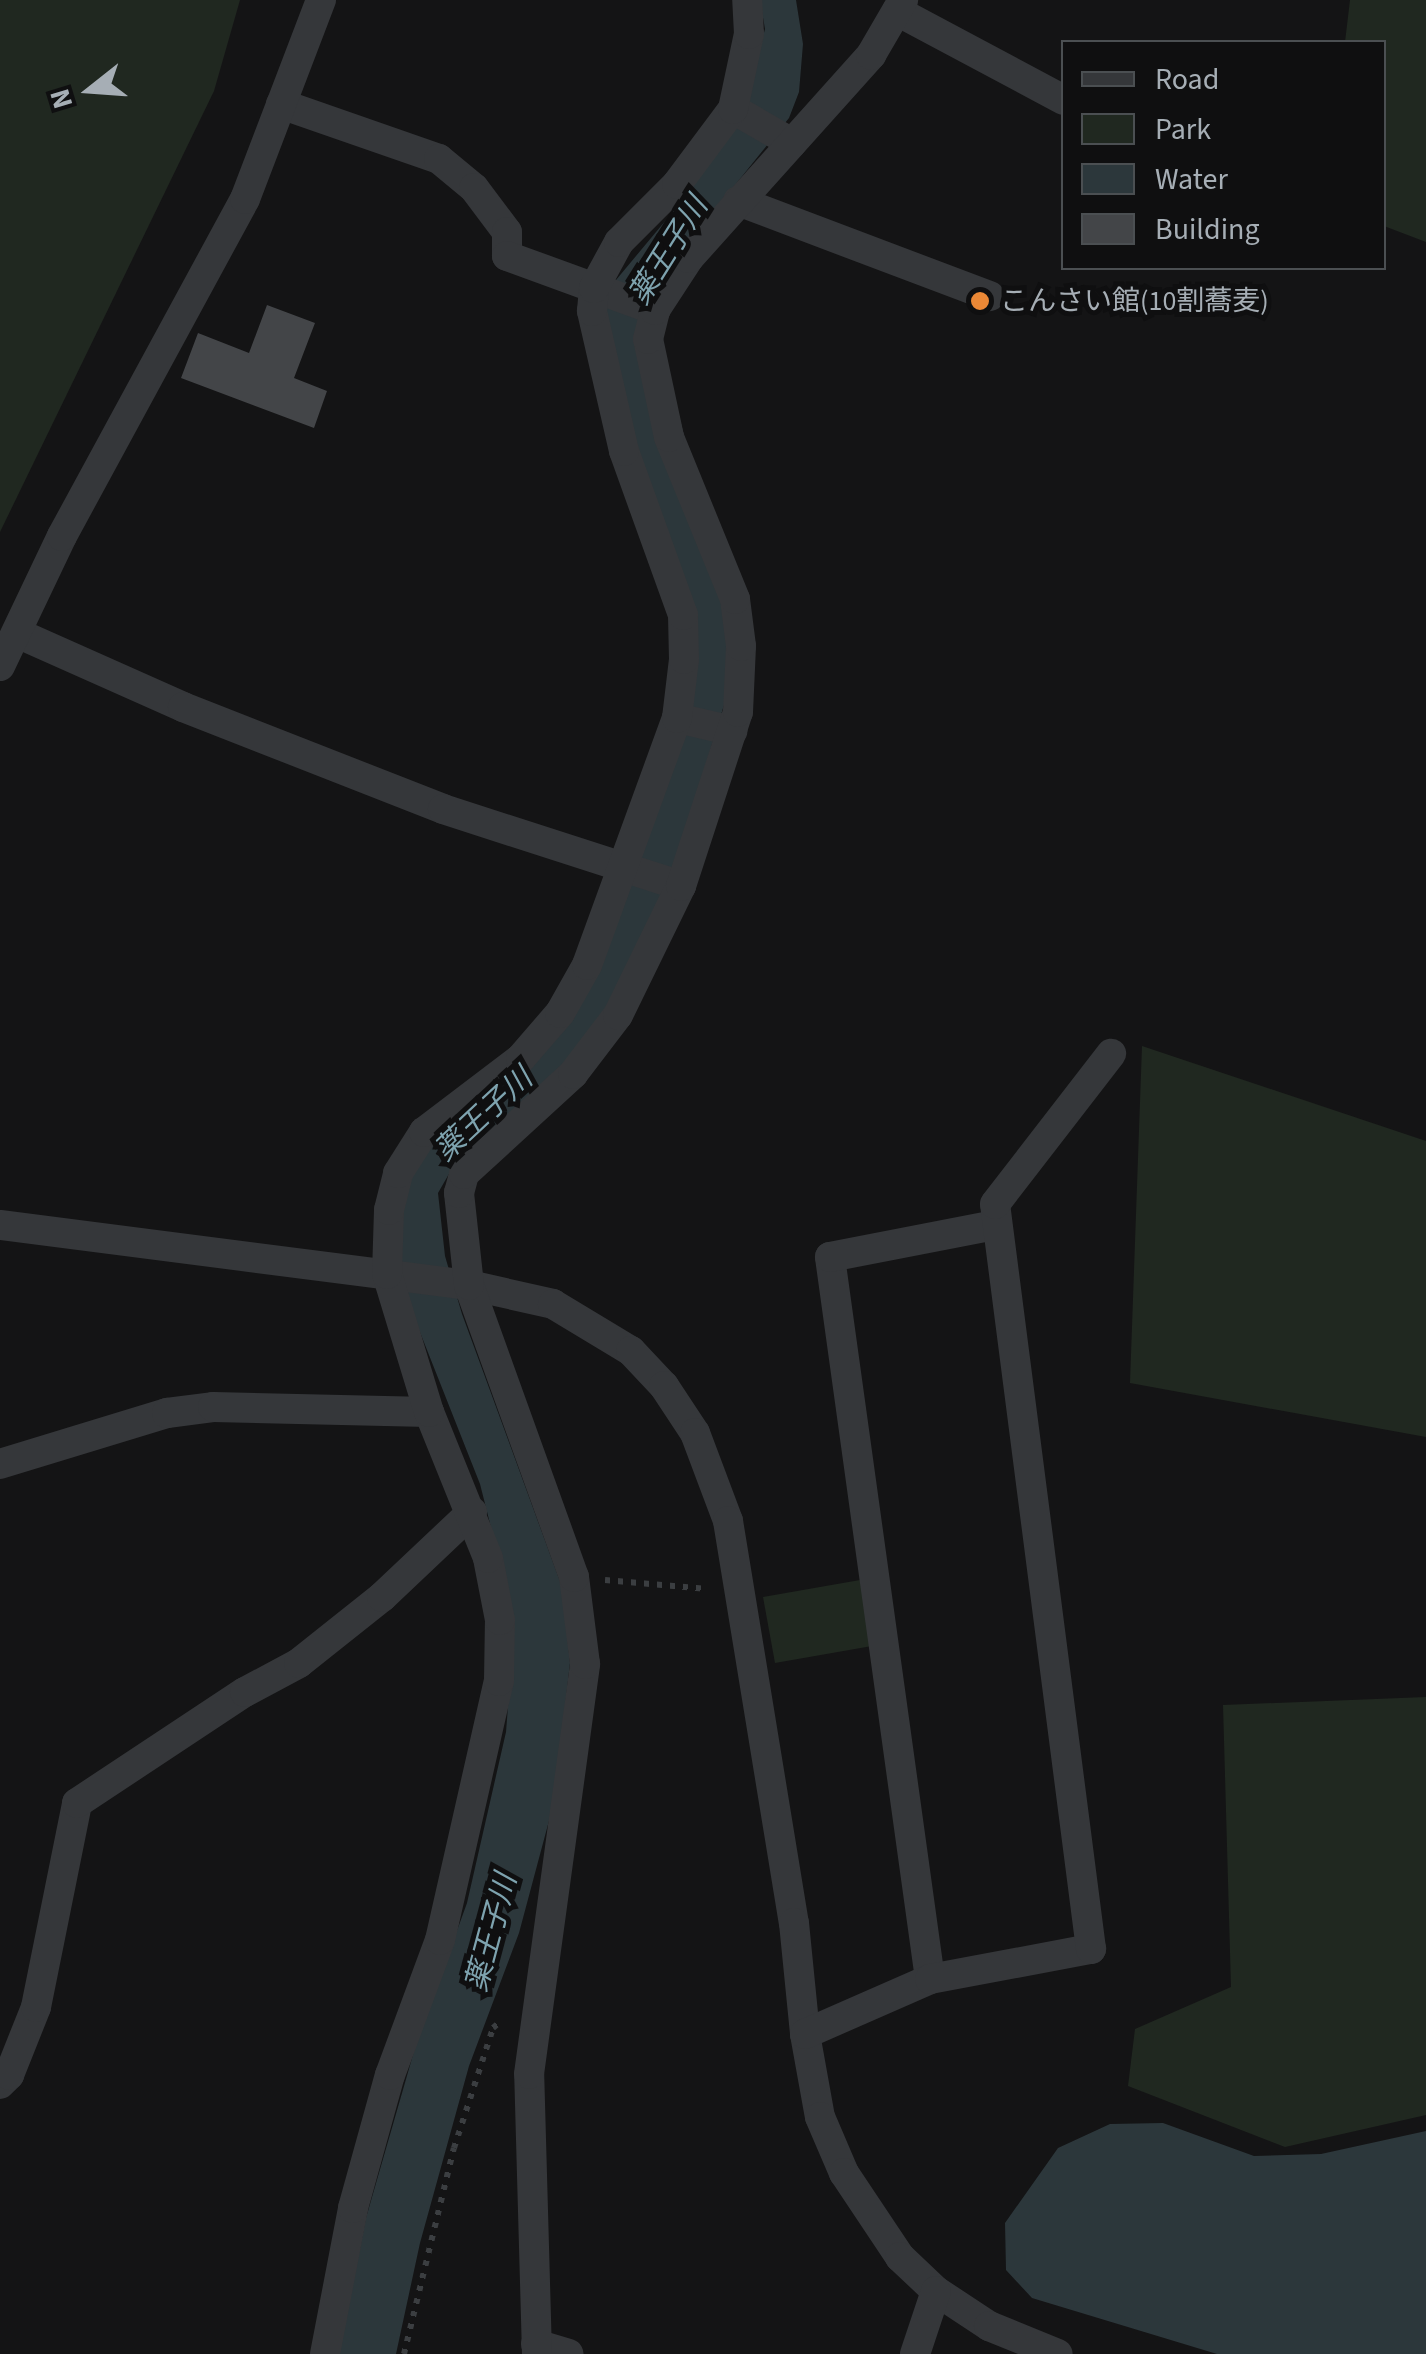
<!DOCTYPE html>
<html>
<head>
<meta charset="utf-8">
<style>
  body { margin:0 }
  #map { position:relative; width:1426px; height:2354px; overflow:hidden; background:#141415; font-family:"Source Sans 3","Noto Sans JP",sans-serif }
  div>[style] { position:absolute }
  .green>* { inset:0; background:#202820 }
  .water>* { inset:0; background:#2c373b }
  .building>* { inset:0; background:#434548 }
  .path>* { height:6px; margin-top:-3px; transform-origin:0; background:repeating-linear-gradient(90deg,#3b3e41 0 5px,transparent 0 13px) }
  .minor>* { height:30px; margin:-15px; padding:0 15px; transform-origin:15px; border-radius:15px; background:#35373a }
  .dots>* { width:28px; height:28px; translate:-50% -50%; box-sizing:border-box; border:5px solid #0f0f10; border-radius:50% }
  span { translate:-50% -50%; white-space:nowrap; text-align:center; line-height:1.15; -webkit-text-stroke:10px #0f0f10; paint-order:stroke }
  .poi-label { font-size:28px; color:#a6aeb5 }
  .left { translate:0 -50%; text-align:left }
  .water-label { font-size:30px; color:#7ea3af; font-style:italic }
  .legend { position:absolute; left:1061px; top:40px; width:325px; height:230px; box-sizing:border-box; background:#0f0f10; border:2px solid #4b4f52; margin:0; padding:12px 18px; list-style:none; font-size:30px; color:#a6aeb5 }
  .legend li { display:flex; align-items:center; gap:20px; height:50px }
  .legend b { width:50px; border:2px solid #4b4f52 }
  .north { position:absolute; left:40px; top:40px; width:100px; height:100px; -webkit-text-stroke:8px #0f0f10; paint-order:stroke; rotate:253deg; font-size:28px; font-weight:700; line-height:40px; text-align:center; color:#a6aeb5 }
  .north::after { content:''; display:block; margin:auto; width:35px; height:45px; background:#a6aeb5; clip-path:polygon(50% 0,100% 100%,50% 72%,0 100%) }
</style>
</head>
<body>
<div id="map">
  <div class="green">
    <i style="clip-path:polygon(0 0,240px 0,214px 91px,0 532px)"></i>
    <i style="clip-path:polygon(1350px 0,1426px 0,1426px 242px,1384px 226px,1384px 42px,1345px 42px)"></i>
    <i style="clip-path:polygon(1142px 1046px,1426px 1141px,1426px 1437px,1130px 1383px)"></i>
    <i style="clip-path:polygon(860px 1580px,872px 1646px,775px 1663px,763px 1597px)"></i>
    <i style="clip-path:polygon(1426px 1697px,1426px 2115px,1285px 2147px,1128px 2086px,1135px 2029px,1231px 1987px,1223px 1705px)"></i>
  </div>
  <div class="water">
    <i style="clip-path:polygon(760px 0,796px 0,803px 44px,799px 92px,789px 118px,649px 292px,725px 604px,729px 640px,724px 705px,677px 859px,619px 993px,578px 1049px,536px 1092px,461px 1153px,438px 1193px,445px 1256px,462px 1314px,562px 1587px,570px 1663px,554px 1802px,519px 1933px,469px 2066px,420px 2243px,396px 2354px,339px 2354px,366px 2218px,417px 2041px,467px 1903px,506px 1732px,511px 1668px,513px 1614px,480px 1484px,412px 1312px,398px 1246px,409px 1163px,543px 1049px,696px 678px,641px 476px,605px 307px,616px 280px,686px 196px,754px 71px,765px 29px)"></i>
    <i style="clip-path:polygon(1163px 2123px,1254px 2156px,1321px 2154px,1426px 2131px,1426px 2354px,1217px 2354px,1032px 2298px,1006px 2270px,1005px 2223px,1058px 2148px,1110px 2124px)"></i>
  </div>
  <div class="building">
    <i style="clip-path:polygon(267px 305px,315px 323px,294px 378px,327px 391px,314px 428px,181px 378px,198px 333px,249px 353px)"></i>
  </div>
  <div class="path">
    <i style="left:605px;top:1580px;width:103px;rotate:5deg"></i>
    <i style="left:404px;top:2354px;width:212px;rotate:-76.4deg"></i>
    <i style="left:454px;top:2148px;width:126px;rotate:-72deg"></i>
    <i style="left:493px;top:2028px;width:12px;rotate:-42deg"></i>
  </div>
  <div class="minor">
    <i style="left:897px;top:11px;width:189px;rotate:28.1deg"></i>
    <i style="left:281px;top:104px;width:167px;rotate:19.2deg"></i>
    <i style="left:439px;top:159px;width:45px;rotate:39.6deg"></i>
    <i style="left:474px;top:188px;width:55px;rotate:53.1deg"></i>
    <i style="left:507px;top:232px;width:24px;rotate:90deg"></i>
    <i style="left:507px;top:256px;width:158px;rotate:20deg"></i>
    <i style="left:733px;top:109px;width:68px;rotate:30deg"></i>
    <i style="left:738px;top:201px;width:269px;rotate:20.7deg"></i>
    <i style="left:17px;top:633px;width:182px;rotate:24deg"></i>
    <i style="left:183px;top:707px;width:279px;rotate:21.4deg"></i>
    <i style="left:443px;top:809px;width:250px;rotate:17.9deg"></i>
    <i style="left:0;top:666px;width:144px;rotate:-64.5deg"></i>
    <i style="left:62px;top:536px;width:383px;rotate:-61.5deg"></i>
    <i style="left:245px;top:199px;width:213px;rotate:-69.1deg"></i>
    <i style="left:677px;top:718px;width:57px;rotate:13.1deg"></i>
    <i style="left:0;top:1225px;width:473px;rotate:7.3deg"></i>
    <i style="left:469px;top:1285px;width:86px;rotate:12.7deg"></i>
    <i style="left:553px;top:1304px;width:91px;rotate:31.1deg"></i>
    <i style="left:631px;top:1351px;width:48px;rotate:46.7deg"></i>
    <i style="left:664px;top:1386px;width:56px;rotate:56.6deg"></i>
    <i style="left:695px;top:1433px;width:94px;rotate:69.4deg"></i>
    <i style="left:728px;top:1521px;width:407px;rotate:80.7deg"></i>
    <i style="left:794px;top:1923px;width:112px;rotate:84.3deg"></i>
    <i style="left:805px;top:2034px;width:84px;rotate:79.8deg"></i>
    <i style="left:820px;top:2117px;width:61px;rotate:66.8deg"></i>
    <i style="left:844px;top:2173px;width:101px;rotate:56.3deg"></i>
    <i style="left:900px;top:2257px;width:50px;rotate:43.4deg"></i>
    <i style="left:936px;top:2291px;width:64px;rotate:33.4deg"></i>
    <i style="left:989px;top:2326px;width:74px;rotate:22.1deg"></i>
    <i style="left:0;top:1464px;width:175px;rotate:-17deg"></i>
    <i style="left:167px;top:1413px;width:46px;rotate:-7.4deg"></i>
    <i style="left:213px;top:1407px;width:216px;rotate:1.3deg"></i>
    <i style="left:930px;top:1979px;width:729px;rotate:-97.89deg"></i>
    <i style="left:830px;top:1257px;width:168px;rotate:-11deg"></i>
    <i style="left:805px;top:2034px;width:137px;rotate:-23.7deg"></i>
    <i style="left:930px;top:1979px;width:164px;rotate:-10.6deg"></i>
    <i style="left:1091px;top:1949px;width:751px;rotate:-97.34deg"></i>
    <i style="left:995px;top:1204px;width:190px;rotate:-52.3deg"></i>
    <i style="left:0;top:2084px;width:13px;rotate:-45deg"></i>
    <i style="left:9px;top:2075px;width:73px;rotate:-68.3deg"></i>
    <i style="left:36px;top:2007px;width:208px;rotate:-78.6deg"></i>
    <i style="left:77px;top:1803px;width:201px;rotate:-33.5deg"></i>
    <i style="left:245px;top:1692px;width:61px;rotate:-28.2deg"></i>
    <i style="left:299px;top:1663px;width:106px;rotate:-38.5deg"></i>
    <i style="left:382px;top:1597px;width:124px;rotate:-43.4deg"></i>
    <i style="left:536px;top:2344px;width:34px;rotate:17deg"></i>
    <i style="left:325px;top:2354px;width:149px;rotate:-79.1deg"></i>
    <i style="left:353px;top:2208px;width:138px;rotate:-74.5deg"></i>
    <i style="left:390px;top:2075px;width:144px;rotate:-69.7deg"></i>
    <i style="left:440px;top:1940px;width:266px;rotate:-77.2deg"></i>
    <i style="left:499px;top:1681px;width:61px;rotate:-89.1deg"></i>
    <i style="left:500px;top:1620px;width:63px;rotate:-101deg"></i>
    <i style="left:488px;top:1558px;width:157px;rotate:-112deg"></i>
    <i style="left:429px;top:1412px;width:144px;rotate:-106.9deg"></i>
    <i style="left:387px;top:1274px;width:64px;rotate:-88.2deg"></i>
    <i style="left:389px;top:1210px;width:38px;rotate:-76deg"></i>
    <i style="left:398px;top:1173px;width:49px;rotate:-57.6deg"></i>
    <i style="left:424px;top:1132px;width:122px;rotate:-37.3deg"></i>
    <i style="left:521px;top:1058px;width:60px;rotate:-49.1deg"></i>
    <i style="left:560px;top:1013px;width:55px;rotate:-60.6deg"></i>
    <i style="left:587px;top:965px;width:263px;rotate:-70deg"></i>
    <i style="left:677px;top:718px;width:59px;rotate:-83.2deg"></i>
    <i style="left:684px;top:659px;width:44px;rotate:-91.3deg"></i>
    <i style="left:683px;top:615px;width:174px;rotate:-109.8deg"></i>
    <i style="left:624px;top:451px;width:144px;rotate:-102.9deg"></i>
    <i style="left:592px;top:311px;width:23px;rotate:-85deg"></i>
    <i style="left:594px;top:288px;width:52px;rotate:-61.5deg"></i>
    <i style="left:619px;top:242px;width:82px;rotate:-45deg"></i>
    <i style="left:677px;top:184px;width:94px;rotate:-53.3deg"></i>
    <i style="left:733px;top:109px;width:77px;rotate:-78deg"></i>
    <i style="left:749px;top:34px;width:34px;rotate:-93deg"></i>
    <i style="left:537px;top:2354px;width:280px;rotate:-91.6deg"></i>
    <i style="left:529px;top:2074px;width:414px;rotate:-82.2deg"></i>
    <i style="left:585px;top:1664px;width:88px;rotate:-97.2deg"></i>
    <i style="left:574px;top:1577px;width:310px;rotate:-109.8deg"></i>
    <i style="left:469px;top:1285px;width:93px;rotate:-96.2deg"></i>
    <i style="left:459px;top:1193px;width:20px;rotate:-75deg"></i>
    <i style="left:464px;top:1174px;width:148px;rotate:-42.5deg"></i>
    <i style="left:573px;top:1074px;width:74px;rotate:-52.7deg"></i>
    <i style="left:618px;top:1015px;width:144px;rotate:-64deg"></i>
    <i style="left:681px;top:886px;width:183px;rotate:-71.9deg"></i>
    <i style="left:738px;top:712px;width:66px;rotate:-87.4deg"></i>
    <i style="left:741px;top:646px;width:47px;rotate:-97.3deg"></i>
    <i style="left:735px;top:599px;width:175px;rotate:-112.2deg"></i>
    <i style="left:669px;top:437px;width:100px;rotate:-102.1deg"></i>
    <i style="left:648px;top:339px;width:30px;rotate:-76deg"></i>
    <i style="left:655px;top:310px;width:62px;rotate:-56.8deg"></i>
    <i style="left:689px;top:258px;width:273px;rotate:-48.1deg"></i>
    <i style="left:871px;top:55px;width:64px;rotate:-59.8deg"></i>
    <i style="left:915px;top:2354px;width:66px;rotate:-71.6deg"></i>
  </div>
  <div class="dots">
    <i style="left:980px;top:301px;background:#eb8836"></i>
  </div>
  <div class="poi-label">
    <span class="left" style="left:1000px;top:301px">こんさい館(10割蕎麦)</span>
  </div>
  <div class="water-label">
    <span style="left:669px;top:251px;rotate:-58deg">薬王子川</span>
    <span style="left:484px;top:1115px;rotate:-43deg">薬王子川</span>
    <span style="left:492px;top:1933px;rotate:-75deg">薬王子川</span>
  </div>
  <ul class="legend">
  <li><b style="height:12px;background:#35373a"></b>Road</li>
  <li><b style="height:28px;background:#202820"></b>Park</li>
  <li><b style="height:28px;background:#2c373b"></b>Water</li>
  <li><b style="height:28px;background:#434548"></b>Building</li>
  </ul>
  <div class="north">N</div>
</div>
</body>
</html>
